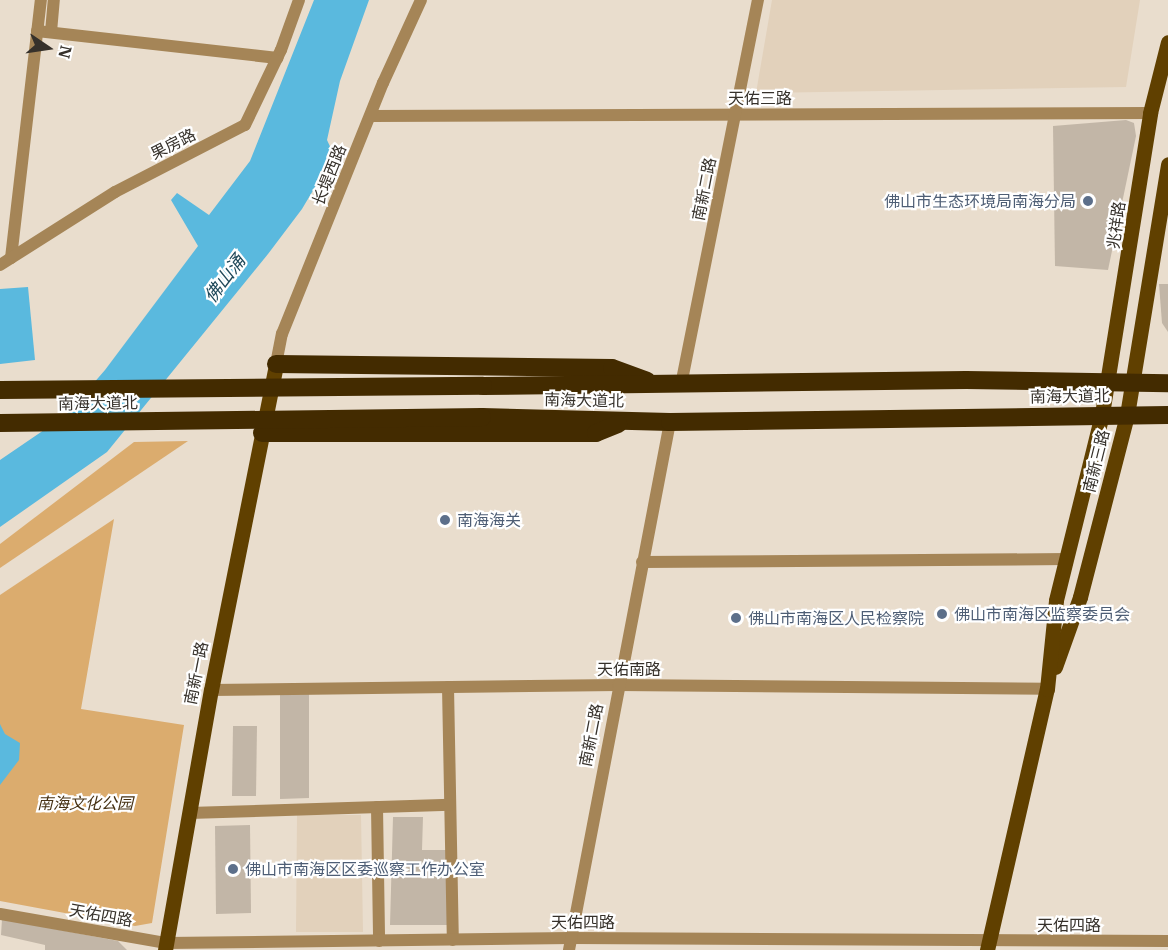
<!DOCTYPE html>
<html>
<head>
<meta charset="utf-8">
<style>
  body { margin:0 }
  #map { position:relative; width:1168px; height:950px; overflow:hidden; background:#e9ddcd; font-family:"IBM Plex Serif","Noto Sans SC",serif }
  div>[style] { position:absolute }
  .built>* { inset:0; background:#e2d1bb }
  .green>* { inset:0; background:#dbac6e }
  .water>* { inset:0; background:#5ab9de }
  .building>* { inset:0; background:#c2b6a7 }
  .minor>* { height:12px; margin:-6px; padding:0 6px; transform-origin:6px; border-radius:6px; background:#a58557 }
  .major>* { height:15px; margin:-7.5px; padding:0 7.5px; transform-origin:7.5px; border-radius:7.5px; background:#604000 }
  .highway>* { height:18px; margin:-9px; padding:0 9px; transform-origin:9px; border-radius:9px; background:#432b00 }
  .highway-bridge>* { height:18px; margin:-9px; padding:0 9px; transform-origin:9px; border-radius:9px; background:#432b00 }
  .dots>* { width:16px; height:16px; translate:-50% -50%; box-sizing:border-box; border:3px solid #fff; border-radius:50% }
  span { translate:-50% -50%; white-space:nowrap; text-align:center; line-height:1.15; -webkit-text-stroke:4.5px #fff; paint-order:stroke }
  .street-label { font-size:16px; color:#36312b }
  .service-label { font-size:16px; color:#4e5e75 }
  .right { translate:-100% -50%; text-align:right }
  .left { translate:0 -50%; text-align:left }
  .park-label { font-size:16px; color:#463113; font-style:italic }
  .water-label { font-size:18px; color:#20495a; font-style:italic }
  .north { position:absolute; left:18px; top:18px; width:60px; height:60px; -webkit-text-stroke:4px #fff; paint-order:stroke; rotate:103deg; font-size:16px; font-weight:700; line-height:24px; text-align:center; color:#36312b }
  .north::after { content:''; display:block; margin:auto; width:21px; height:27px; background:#36312b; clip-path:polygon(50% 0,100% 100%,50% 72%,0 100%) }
</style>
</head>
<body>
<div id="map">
  <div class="built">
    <i style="clip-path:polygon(772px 0,1140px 0,1126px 87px,756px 93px)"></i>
    <i style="clip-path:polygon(297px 815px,361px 815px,363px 932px,296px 932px)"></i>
  </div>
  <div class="green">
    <i style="clip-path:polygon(188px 441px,0 568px,0 544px,134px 442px)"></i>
    <i style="clip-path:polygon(114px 519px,81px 709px,184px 725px,152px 923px,135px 926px,0 901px,0 595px)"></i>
  </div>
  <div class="water">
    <i style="clip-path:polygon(314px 0,369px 0,340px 81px,327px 140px,334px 155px,302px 209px,268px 254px,107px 452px,0 527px,0 460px,66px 415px,105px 370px,198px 246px,171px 200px,177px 193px,209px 215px,250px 161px)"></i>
    <i style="clip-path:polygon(28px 287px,35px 360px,0 364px,0 289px)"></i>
    <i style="clip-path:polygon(0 724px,5px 734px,20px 743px,19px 760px,0 785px)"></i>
  </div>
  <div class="building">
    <i style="clip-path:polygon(1126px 120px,1134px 123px,1136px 136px,1108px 270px,1055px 266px,1053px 126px)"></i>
    <i style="clip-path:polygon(1159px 284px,1168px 284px,1168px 332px,1162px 323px)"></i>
    <i style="clip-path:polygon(309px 694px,309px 798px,280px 799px,280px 695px)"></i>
    <i style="clip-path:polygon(233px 726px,257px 726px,256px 796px,232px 796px)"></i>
    <i style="clip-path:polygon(393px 817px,423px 817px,422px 850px,447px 850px,447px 925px,390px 925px)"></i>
    <i style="clip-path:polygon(250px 825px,251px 913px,216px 914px,215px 826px)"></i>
    <i style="clip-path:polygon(2px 919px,118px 941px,127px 950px,45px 950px,45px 945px,1px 935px)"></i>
  </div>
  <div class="minor">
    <i style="left:37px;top:31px;width:242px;rotate:6.4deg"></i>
    <i style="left:51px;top:32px;width:32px;rotate:-85deg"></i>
    <i style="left:371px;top:116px;width:779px;rotate:-0.22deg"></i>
    <i style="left:11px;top:258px;width:260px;rotate:-83.4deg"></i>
    <i style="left:0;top:265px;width:136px;rotate:-32.4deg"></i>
    <i style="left:115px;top:192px;width:146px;rotate:-27.3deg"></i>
    <i style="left:245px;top:125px;width:83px;rotate:-64.4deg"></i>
    <i style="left:281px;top:50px;width:53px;rotate:-70.2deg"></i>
    <i style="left:276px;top:364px;width:31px;rotate:-79deg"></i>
    <i style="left:282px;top:334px;width:271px;rotate:-68.1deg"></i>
    <i style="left:383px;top:83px;width:91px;rotate:-65.4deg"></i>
    <i style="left:681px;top:385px;width:393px;rotate:-78.7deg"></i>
    <i style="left:642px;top:562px;width:425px;rotate:-0.4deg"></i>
    <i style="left:448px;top:687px;width:253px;rotate:88.9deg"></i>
    <i style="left:211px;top:690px;width:407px;rotate:-0.7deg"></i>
    <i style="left:618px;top:685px;width:429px;rotate:0.5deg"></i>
    <i style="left:377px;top:807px;width:134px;rotate:89.1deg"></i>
    <i style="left:189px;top:813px;width:261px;rotate:-1.8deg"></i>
    <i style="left:0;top:914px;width:169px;rotate:9.9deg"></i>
    <i style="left:166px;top:943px;width:405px;rotate:-0.7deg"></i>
    <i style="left:571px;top:938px;width:597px;rotate:0.29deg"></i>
    <i style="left:569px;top:950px;width:538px;rotate:-79.17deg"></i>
  </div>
  <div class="major">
    <i style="left:1055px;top:667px;width:74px;rotate:-70.3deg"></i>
    <i style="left:1080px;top:597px;width:188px;rotate:-75.5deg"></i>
    <i style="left:1127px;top:415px;width:254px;rotate:-80.7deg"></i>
    <i style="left:165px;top:950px;width:264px;rotate:-80deg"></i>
    <i style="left:211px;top:690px;width:332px;rotate:-78.7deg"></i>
    <i style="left:987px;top:950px;width:268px;rotate:-77.1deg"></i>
    <i style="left:1047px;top:689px;width:89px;rotate:-84.2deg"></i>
    <i style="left:1056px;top:600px;width:192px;rotate:-76.1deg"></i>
    <i style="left:1102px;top:414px;width:305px;rotate:-80.9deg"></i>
    <i style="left:1150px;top:113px;width:73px;rotate:-75.8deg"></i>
  </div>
  <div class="highway">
    <i style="left:276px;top:364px;width:336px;rotate:0.7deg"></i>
    <i style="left:612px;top:368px;width:37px;rotate:20deg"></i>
    <i style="left:483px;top:386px;width:483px;rotate:-0.7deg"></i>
    <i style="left:966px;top:380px;width:202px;rotate:0.9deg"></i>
    <i style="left:482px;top:417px;width:188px;rotate:1.5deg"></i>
    <i style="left:670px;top:422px;width:498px;rotate:-0.8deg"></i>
    <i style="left:262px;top:433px;width:334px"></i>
    <i style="left:596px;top:433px;width:24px;rotate:-22deg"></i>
  </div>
  <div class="highway-bridge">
    <i style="left:0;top:390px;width:483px;rotate:-0.5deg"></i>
    <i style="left:0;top:423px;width:482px;rotate:-0.7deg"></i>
  </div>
  <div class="dots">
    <i style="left:1088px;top:201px;background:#5c6f8a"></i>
    <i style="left:445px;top:520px;background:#5c6f8a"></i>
    <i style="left:942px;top:614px;background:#5c6f8a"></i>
    <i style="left:736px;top:618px;background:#5c6f8a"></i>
    <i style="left:233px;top:869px;background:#5c6f8a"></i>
  </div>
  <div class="street-label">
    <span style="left:760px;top:98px">天佑三路</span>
    <span style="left:173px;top:144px;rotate:-27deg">果房路</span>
    <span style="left:329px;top:175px;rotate:-68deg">长堤西路</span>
    <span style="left:704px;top:189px;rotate:-79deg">南新二路</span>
    <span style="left:1116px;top:225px;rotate:-82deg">兆祥路</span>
    <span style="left:1070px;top:396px;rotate:-1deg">南海大道北</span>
    <span style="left:584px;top:400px;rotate:1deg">南海大道北</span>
    <span style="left:98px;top:403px;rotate:-1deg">南海大道北</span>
    <span style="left:1096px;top:461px;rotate:-76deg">南新三路</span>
    <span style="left:629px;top:669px">天佑南路</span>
    <span style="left:196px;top:673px;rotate:-79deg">南新一路</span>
    <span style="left:591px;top:735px;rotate:-79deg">南新二路</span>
    <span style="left:101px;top:915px;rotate:10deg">天佑四路</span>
    <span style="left:583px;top:922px">天佑四路</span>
    <span style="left:1069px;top:925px">天佑四路</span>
  </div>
  <div class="service-label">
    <span class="right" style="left:1076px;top:201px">佛山市生态环境局南海分局</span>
    <span class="left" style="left:457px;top:520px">南海海关</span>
    <span class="left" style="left:954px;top:614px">佛山市南海区监察委员会</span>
    <span class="left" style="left:748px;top:618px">佛山市南海区人民检察院</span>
    <span class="left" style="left:245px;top:869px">佛山市南海区区委巡察工作办公室</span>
  </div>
  <div class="park-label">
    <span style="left:85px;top:803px">南海文化公园</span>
  </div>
  <div class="water-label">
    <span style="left:225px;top:279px;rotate:-53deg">佛山涌</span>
  </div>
  <div class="north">N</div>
</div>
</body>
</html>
